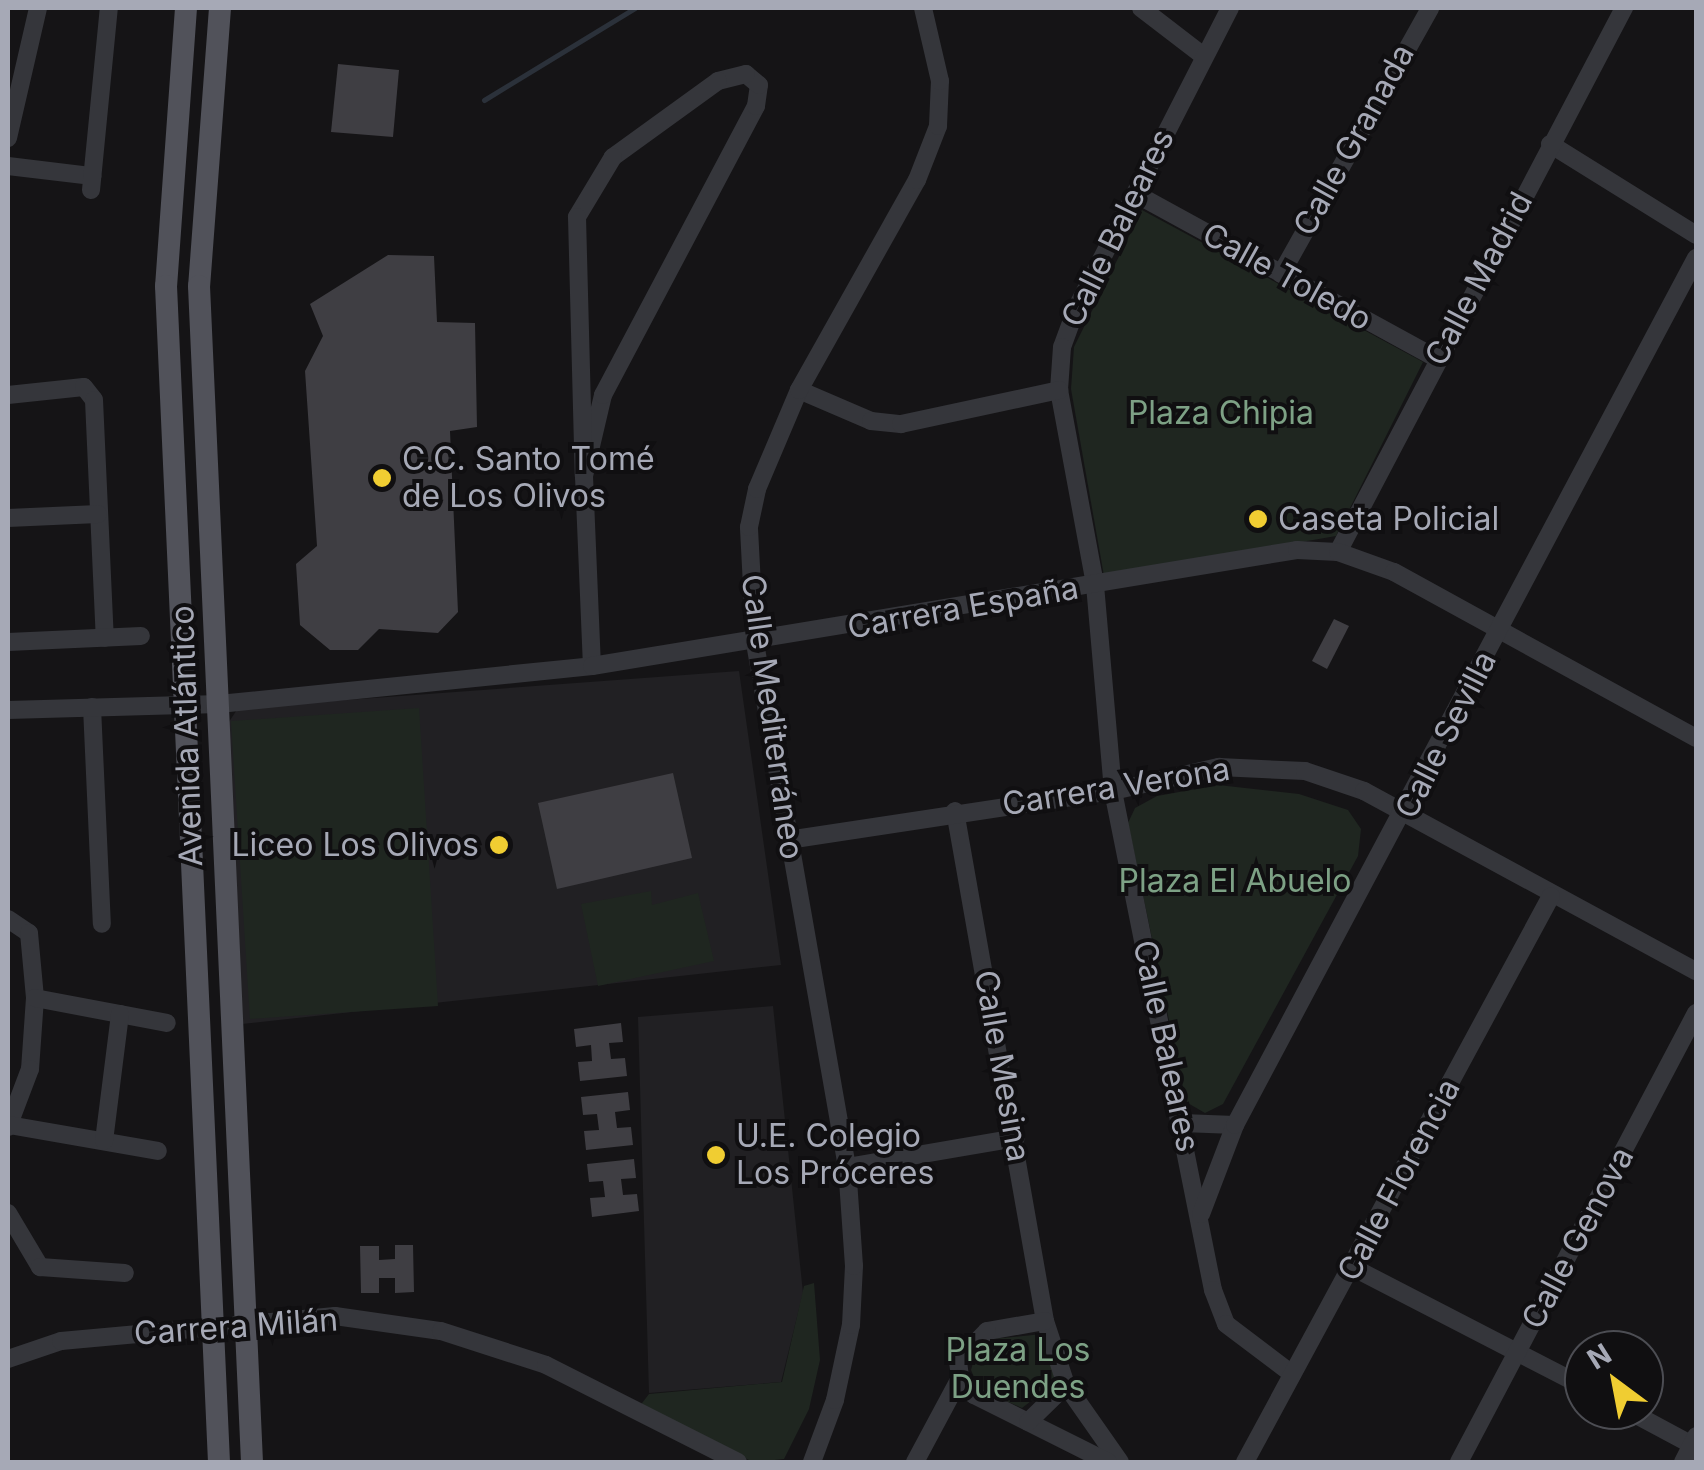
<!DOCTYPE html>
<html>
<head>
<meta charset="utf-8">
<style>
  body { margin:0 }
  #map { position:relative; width:1704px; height:1470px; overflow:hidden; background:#151416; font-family:Inter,sans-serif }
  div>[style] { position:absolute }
  .built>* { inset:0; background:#212023 }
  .green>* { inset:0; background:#1f2620 }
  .stream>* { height:5px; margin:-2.5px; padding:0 2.5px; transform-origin:2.5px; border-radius:2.5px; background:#2b313a }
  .building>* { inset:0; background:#3f3e43 }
  .minor>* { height:18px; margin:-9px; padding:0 9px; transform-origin:9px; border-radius:9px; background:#35363b }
  .major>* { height:22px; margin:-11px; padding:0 11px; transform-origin:11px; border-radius:11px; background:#51525a }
  .dots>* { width:28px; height:28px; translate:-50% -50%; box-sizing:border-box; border:5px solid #100f11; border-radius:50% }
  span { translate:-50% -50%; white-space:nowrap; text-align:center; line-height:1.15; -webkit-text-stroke:8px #100f11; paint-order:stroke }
  .street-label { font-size:32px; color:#a6a9b6 }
  .park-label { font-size:32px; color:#7da185 }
  .poi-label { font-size:32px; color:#a6a9b6 }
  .left { translate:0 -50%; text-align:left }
  .right { translate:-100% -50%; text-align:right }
  .frame { position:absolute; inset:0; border:10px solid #a6a9b6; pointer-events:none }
  .north { position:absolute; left:1564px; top:1330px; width:100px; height:100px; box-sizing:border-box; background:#100f11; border:2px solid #4c4d53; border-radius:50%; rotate:328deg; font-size:28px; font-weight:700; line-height:40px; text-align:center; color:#a6a9b6 }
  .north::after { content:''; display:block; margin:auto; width:35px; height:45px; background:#f0cd32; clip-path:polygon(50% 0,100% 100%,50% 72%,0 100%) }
</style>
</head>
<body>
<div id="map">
  <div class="built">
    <i style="clip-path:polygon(739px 671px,781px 965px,242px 1024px,227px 725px,238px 708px)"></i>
    <i style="clip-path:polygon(773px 1006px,803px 1293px,781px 1382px,649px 1393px,638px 1017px)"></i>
  </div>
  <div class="green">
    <i style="clip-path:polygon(1142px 210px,1423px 362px,1336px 536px,1104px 576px,1071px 389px,1074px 347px)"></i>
    <i style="clip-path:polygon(419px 708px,438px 1006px,250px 1019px,231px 721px)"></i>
    <i style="clip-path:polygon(1218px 785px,1299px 794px,1348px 810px,1361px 829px,1358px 856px,1223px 1104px,1205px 1113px,1186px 1102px,1128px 823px,1135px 808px,1157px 796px)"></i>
    <i style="clip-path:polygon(651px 891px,652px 905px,698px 893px,714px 961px,598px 986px,581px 904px)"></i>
    <i style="clip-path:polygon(814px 1283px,820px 1360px,809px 1409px,784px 1459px,753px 1462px,639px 1407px,649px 1394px,782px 1382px,804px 1286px)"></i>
    <i style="clip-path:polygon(1042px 1334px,1057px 1381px,1022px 1408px,979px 1389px,971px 1370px,976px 1352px,993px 1339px)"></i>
  </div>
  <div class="stream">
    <i style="left:484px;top:100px;width:177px;rotate:-31.4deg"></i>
  </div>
  <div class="building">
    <i style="clip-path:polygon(338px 64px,399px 70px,393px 137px,331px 132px)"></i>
    <i style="clip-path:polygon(388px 255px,434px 256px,437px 322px,475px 323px,477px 427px,450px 431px,458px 612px,438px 633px,379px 629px,358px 650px,330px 650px,300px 625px,296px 564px,317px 546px,305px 371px,323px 336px,310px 304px)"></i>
    <i style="clip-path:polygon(1334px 619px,1349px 626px,1327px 669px,1312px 661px)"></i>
    <i style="clip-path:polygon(673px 773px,692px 858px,557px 889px,538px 803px)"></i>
    <i style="clip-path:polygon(621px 1023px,623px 1042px,609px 1043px,611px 1059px,625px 1058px,627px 1076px,580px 1081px,578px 1062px,592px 1061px,591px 1045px,576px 1047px,574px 1029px)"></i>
    <i style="clip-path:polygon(628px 1092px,630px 1110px,615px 1112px,617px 1128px,631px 1127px,633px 1145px,586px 1150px,584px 1131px,599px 1130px,597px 1114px,583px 1115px,581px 1097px)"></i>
    <i style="clip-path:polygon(634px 1159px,636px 1178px,621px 1179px,623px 1195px,637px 1194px,639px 1211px,592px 1217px,590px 1198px,605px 1197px,603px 1181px,589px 1182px,587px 1164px)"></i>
    <i style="clip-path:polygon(395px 1245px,413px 1245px,414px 1292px,395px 1293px,395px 1278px,379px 1278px,379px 1293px,361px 1293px,360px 1246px,379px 1246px,379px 1260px,395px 1259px)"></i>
  </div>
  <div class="minor">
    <i style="left:1141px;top:8px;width:77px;rotate:37.6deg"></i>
    <i style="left:1230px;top:8px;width:338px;rotate:117.1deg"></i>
    <i style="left:1076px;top:309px;width:40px;rotate:110.2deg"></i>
    <i style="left:1062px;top:347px;width:43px;rotate:94deg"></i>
    <i style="left:1059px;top:390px;width:198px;rotate:79.5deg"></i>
    <i style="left:1095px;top:585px;width:207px;rotate:85deg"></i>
    <i style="left:1113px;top:791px;width:509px;rotate:78.67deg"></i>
    <i style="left:1213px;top:1290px;width:36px;rotate:69deg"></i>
    <i style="left:1226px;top:1324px;width:83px;rotate:37.1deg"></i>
    <i style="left:8px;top:138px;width:133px;rotate:-77deg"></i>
    <i style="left:1550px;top:144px;width:172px;rotate:31.9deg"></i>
    <i style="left:8px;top:166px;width:85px;rotate:6.8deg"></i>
    <i style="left:91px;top:190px;width:183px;rotate:-84.4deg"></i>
    <i style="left:1136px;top:194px;width:344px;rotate:28.7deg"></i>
    <i style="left:1281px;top:274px;width:305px;rotate:-60.7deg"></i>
    <i style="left:799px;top:390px;width:78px;rotate:23.3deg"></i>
    <i style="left:871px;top:421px;width:30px;rotate:6deg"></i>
    <i style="left:901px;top:424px;width:162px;rotate:-12.1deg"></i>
    <i style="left:8px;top:395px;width:76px;rotate:-6deg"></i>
    <i style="left:84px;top:387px;width:16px;rotate:52deg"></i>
    <i style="left:94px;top:400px;width:238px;rotate:87.4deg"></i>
    <i style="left:584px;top:476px;width:83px;rotate:-76.8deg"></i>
    <i style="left:603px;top:395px;width:327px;rotate:-62.1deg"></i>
    <i style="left:756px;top:106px;width:21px;rotate:-82deg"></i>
    <i style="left:759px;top:85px;width:17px;rotate:-140deg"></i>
    <i style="left:746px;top:74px;width:29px;rotate:166deg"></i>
    <i style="left:718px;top:81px;width:130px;rotate:144.1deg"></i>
    <i style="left:613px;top:157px;width:70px;rotate:121deg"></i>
    <i style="left:577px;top:217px;width:259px;rotate:88.5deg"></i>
    <i style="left:584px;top:476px;width:190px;rotate:87.6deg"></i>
    <i style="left:8px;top:518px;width:90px;rotate:-2.5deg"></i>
    <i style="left:1338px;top:552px;width:615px;rotate:-62.27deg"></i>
    <i style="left:8px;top:642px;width:133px;rotate:-2.6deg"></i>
    <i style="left:92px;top:707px;width:217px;rotate:87.4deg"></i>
    <i style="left:8px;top:710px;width:211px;rotate:-1.6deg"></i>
    <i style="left:219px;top:704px;width:375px;rotate:-5.8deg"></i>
    <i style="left:592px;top:666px;width:714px;rotate:-9.34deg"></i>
    <i style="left:1297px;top:550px;width:41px;rotate:2.8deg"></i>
    <i style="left:1338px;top:552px;width:59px;rotate:19.7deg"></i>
    <i style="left:1394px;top:572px;width:345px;rotate:28.8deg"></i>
    <i style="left:955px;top:811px;width:518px;rotate:79.99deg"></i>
    <i style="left:1045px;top:1321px;width:67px;rotate:71.8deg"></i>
    <i style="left:1066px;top:1385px;width:94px;rotate:55deg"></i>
    <i style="left:788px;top:840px;width:329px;rotate:-8.6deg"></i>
    <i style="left:1113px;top:791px;width:109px;rotate:-12.8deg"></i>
    <i style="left:1219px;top:767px;width:86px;rotate:2.7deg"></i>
    <i style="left:1305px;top:771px;width:62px;rotate:18.7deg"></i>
    <i style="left:1364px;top:791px;width:378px;rotate:28.5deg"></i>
    <i style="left:8px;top:919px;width:25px;rotate:34deg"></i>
    <i style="left:29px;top:933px;width:65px;rotate:84.7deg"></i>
    <i style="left:35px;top:998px;width:71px;rotate:94deg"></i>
    <i style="left:30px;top:1069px;width:62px;rotate:110.8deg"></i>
    <i style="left:35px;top:998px;width:134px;rotate:10.7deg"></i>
    <i style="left:1182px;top:1123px;width:53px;rotate:2.2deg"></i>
    <i style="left:9px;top:1125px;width:151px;rotate:9.9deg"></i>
    <i style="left:104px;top:1141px;width:128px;rotate:-82.8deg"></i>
    <i style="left:847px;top:1167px;width:171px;rotate:-9.7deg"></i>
    <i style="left:8px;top:1213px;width:63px;rotate:59.3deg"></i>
    <i style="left:40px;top:1267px;width:85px;rotate:4deg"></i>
    <i style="left:1201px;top:1214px;width:95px;rotate:-69.1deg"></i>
    <i style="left:1235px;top:1125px;width:982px;rotate:-62deg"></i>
    <i style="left:1352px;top:1267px;width:261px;rotate:27.3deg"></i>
    <i style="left:1045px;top:1321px;width:59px;rotate:170.2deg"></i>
    <i style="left:987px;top:1331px;width:42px;rotate:134deg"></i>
    <i style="left:958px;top:1361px;width:17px;rotate:83deg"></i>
    <i style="left:960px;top:1378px;width:22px;rotate:51deg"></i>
    <i style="left:974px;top:1395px;width:150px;rotate:26.6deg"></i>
    <i style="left:8px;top:1359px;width:56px;rotate:-18.8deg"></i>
    <i style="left:61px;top:1341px;width:275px;rotate:-5.2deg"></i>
    <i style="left:335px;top:1316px;width:107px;rotate:8.1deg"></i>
    <i style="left:441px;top:1331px;width:110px;rotate:17.9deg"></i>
    <i style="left:546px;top:1365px;width:215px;rotate:26.8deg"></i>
    <i style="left:1627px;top:1410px;width:78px;rotate:28.2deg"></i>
    <i style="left:1028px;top:1422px;width:53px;rotate:-44.2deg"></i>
    <i style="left:812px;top:1462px;width:66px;rotate:-69.6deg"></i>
    <i style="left:835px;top:1400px;width:77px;rotate:-78deg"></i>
    <i style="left:851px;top:1325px;width:59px;rotate:-87.1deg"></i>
    <i style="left:854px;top:1266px;width:99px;rotate:-94deg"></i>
    <i style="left:847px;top:1167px;width:532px;rotate:-99.96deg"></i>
    <i style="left:755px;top:643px;width:116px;rotate:-93deg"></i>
    <i style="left:749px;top:527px;width:39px;rotate:-78deg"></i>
    <i style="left:757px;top:489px;width:108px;rotate:-67deg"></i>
    <i style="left:799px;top:390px;width:241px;rotate:-60.7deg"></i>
    <i style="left:917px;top:180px;width:58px;rotate:-68.7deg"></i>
    <i style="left:938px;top:126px;width:45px;rotate:-87.5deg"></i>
    <i style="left:940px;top:81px;width:75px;rotate:-103.1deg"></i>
    <i style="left:915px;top:1462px;width:95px;rotate:-61.8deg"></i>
    <i style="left:1245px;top:1462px;width:643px;rotate:-61.6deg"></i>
    <i style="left:1459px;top:1462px;width:508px;rotate:-62.17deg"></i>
    <i style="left:1683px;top:1462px;width:29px;rotate:-63deg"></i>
  </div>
  <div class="major">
    <i style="left:186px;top:8px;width:279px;rotate:94.1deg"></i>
    <i style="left:166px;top:286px;width:1177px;rotate:87.42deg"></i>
    <i style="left:220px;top:8px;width:279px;rotate:94.3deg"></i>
    <i style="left:199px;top:286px;width:1177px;rotate:87.42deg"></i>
  </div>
  <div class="dots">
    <i style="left:382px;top:478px;background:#f0cd32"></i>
    <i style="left:1258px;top:519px;background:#f0cd32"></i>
    <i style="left:499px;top:845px;background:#f0cd32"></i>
    <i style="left:716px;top:1155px;background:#f0cd32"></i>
  </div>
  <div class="street-label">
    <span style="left:1354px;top:140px;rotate:-61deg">Calle Granada</span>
    <span style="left:1118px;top:228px;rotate:-64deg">Calle Baleares</span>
    <span style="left:1287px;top:277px;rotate:29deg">Calle Toledo</span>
    <span style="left:1479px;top:279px;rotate:-62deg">Calle Madrid</span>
    <span style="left:963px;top:608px;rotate:-10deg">Carrera España</span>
    <span style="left:772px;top:717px;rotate:82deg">Calle Mediterráneo</span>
    <span style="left:1446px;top:735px;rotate:-63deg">Calle Sevilla</span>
    <span style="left:187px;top:736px;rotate:-92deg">Avenida Atlántico</span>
    <span style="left:1116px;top:787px;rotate:-9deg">Carrera Verona</span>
    <span style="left:1166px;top:1046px;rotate:78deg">Calle Baleares</span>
    <span style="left:1002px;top:1066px;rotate:80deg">Calle Mesina</span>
    <span style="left:1399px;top:1180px;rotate:-62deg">Calle Florencia</span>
    <span style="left:1578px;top:1238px;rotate:-62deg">Calle Genova</span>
    <span style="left:236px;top:1327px;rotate:-4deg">Carrera Milán</span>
  </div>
  <div class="park-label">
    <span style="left:1221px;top:413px">Plaza Chipia</span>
    <span style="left:1235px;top:881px">Plaza El Abuelo</span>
    <span style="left:1018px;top:1369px">Plaza Los<br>Duendes</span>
  </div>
  <div class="poi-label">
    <span class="left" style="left:402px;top:478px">C.C. Santo Tomé<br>de Los Olivos</span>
    <span class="left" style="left:1278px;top:519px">Caseta Policial</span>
    <span class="right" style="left:479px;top:845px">Liceo Los Olivos</span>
    <span class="left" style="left:736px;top:1155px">U.E. Colegio<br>Los Próceres</span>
  </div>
  <div class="frame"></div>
  <div class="north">N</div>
</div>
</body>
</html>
